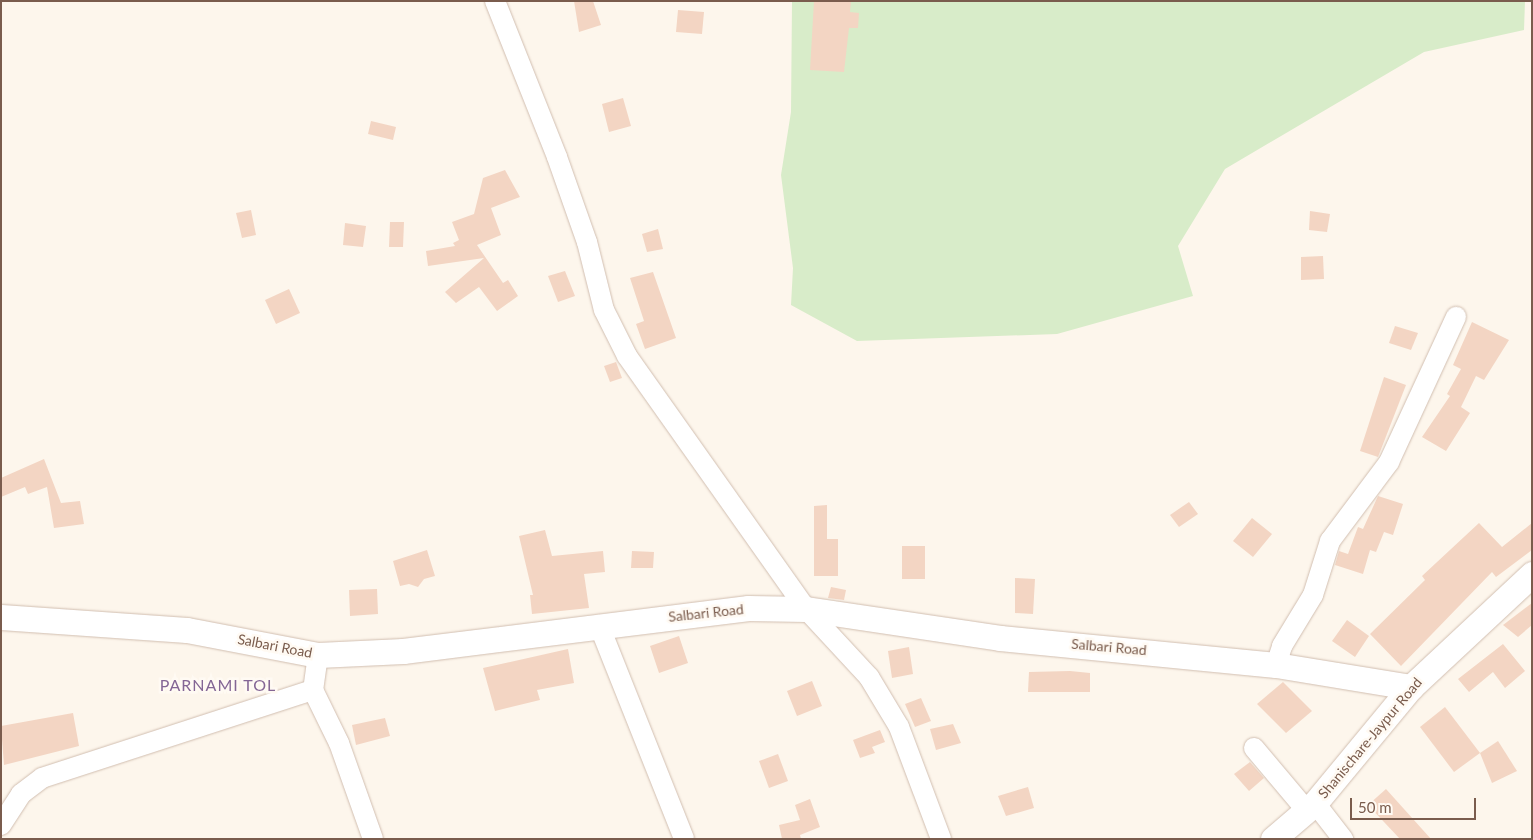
<!DOCTYPE html>
<html>
<head>
<meta charset="utf-8">
<style>
  body { margin:0 }
  #map { position:relative; width:1533px; height:840px; overflow:hidden; background:#fdf6ec; font-family:Lato,sans-serif }
  div>[style] { position:absolute }
  .green>* { inset:0; background:#d8ecc9 }
  .building>* { inset:0; background:#f3d5c3 }
  .roads { filter:drop-shadow(0 0 1px #d1beb0) drop-shadow(0 0 1px #d1beb0) }
  .minor>* { height:20px; margin:-10px; padding:0 10px; transform-origin:10px; border-radius:10px; background:#fff }
  .tertiary>* { height:25px; margin:-12.5px; padding:0 12.5px; transform-origin:12.5px; border-radius:12.5px; background:#fff }
  span { translate:-50% -50%; white-space:nowrap; text-align:center; line-height:1.15; -webkit-text-stroke:5px #fffaf3; paint-order:stroke }
  .street-label { font-size:14px; color:#7a5c4d }
  .quarter-label { font-size:16px; color:#846695; letter-spacing:1px }
  .frame { position:absolute; inset:0; border:2px solid #7a5c4d; pointer-events:none }
  .scale { position:absolute; left:1350px; top:798px; width:126px; height:22px; box-sizing:border-box; border:2px solid #7a5c4d; border-top:0; padding-left:6px; font-size:15px; line-height:18px; white-space:nowrap; color:#7a5c4d; -webkit-text-stroke:4px #fffaf3; paint-order:stroke }
</style>
</head>
<body>
<div id="map">
  <div class="green">
    <i style="clip-path:polygon(792px 1px,1525px 1px,1524px 30px,1424px 52px,1225px 169px,1178px 246px,1193px 296px,1057px 334px,857px 341px,791px 305px,793px 268px,781px 175px,791px 112px)"></i>
  </div>
  <div class="building">
    <i style="clip-path:polygon(574px 1px,593px 1px,601px 25px,579px 32px)"></i>
    <i style="clip-path:polygon(814px 1px,851px 1px,850px 12px,859px 13px,858px 28px,849px 28px,844px 72px,810px 70px)"></i>
    <i style="clip-path:polygon(678px 10px,704px 12px,702px 34px,676px 32px)"></i>
    <i style="clip-path:polygon(623px 98px,631px 126px,609px 132px,602px 104px)"></i>
    <i style="clip-path:polygon(371px 121px,396px 127px,393px 140px,368px 134px)"></i>
    <i style="clip-path:polygon(505px 170px,520px 197px,491px 208px,501px 235px,477px 245px,503px 283px,508px 280px,518px 296px,497px 311px,479px 287px,456px 303px,445px 292px,484px 258px,428px 266px,426px 251px,455px 246px,453px 243px,459px 240px,452px 222px,474px 214px,483px 178px)"></i>
    <i style="clip-path:polygon(251px 210px,256px 235px,242px 238px,236px 213px)"></i>
    <i style="clip-path:polygon(1310px 211px,1330px 214px,1327px 232px,1309px 230px)"></i>
    <i style="clip-path:polygon(390px 222px,404px 222px,403px 247px,389px 247px)"></i>
    <i style="clip-path:polygon(345px 223px,366px 226px,363px 247px,343px 245px)"></i>
    <i style="clip-path:polygon(658px 229px,663px 249px,647px 252px,642px 234px)"></i>
    <i style="clip-path:polygon(1323px 256px,1324px 279px,1301px 280px,1301px 257px)"></i>
    <i style="clip-path:polygon(565px 271px,575px 296px,558px 302px,548px 276px)"></i>
    <i style="clip-path:polygon(653px 272px,676px 338px,645px 349px,636px 324px,644px 321px,630px 278px)"></i>
    <i style="clip-path:polygon(289px 289px,300px 313px,276px 324px,265px 300px)"></i>
    <i style="clip-path:polygon(1472px 322px,1509px 340px,1484px 380px,1476px 376px,1461px 407px,1470px 413px,1446px 451px,1422px 437px,1450px 396px,1447px 394px,1461px 369px,1453px 365px)"></i>
    <i style="clip-path:polygon(1395px 326px,1418px 333px,1411px 350px,1389px 343px)"></i>
    <i style="clip-path:polygon(616px 362px,622px 378px,610px 382px,604px 366px)"></i>
    <i style="clip-path:polygon(1384px 377px,1406px 385px,1378px 457px,1360px 451px)"></i>
    <i style="clip-path:polygon(44px 459px,61px 503px,80px 501px,84px 524px,54px 528px,47px 487px,28px 494px,25px 487px,1px 497px,1px 478px)"></i>
    <i style="clip-path:polygon(1378px 496px,1403px 504px,1393px 535px,1384px 532px,1376px 552px,1370px 550px,1363px 574px,1335px 565px,1339px 551px,1348px 554px,1358px 527px,1363px 529px)"></i>
    <i style="clip-path:polygon(1189px 502px,1198px 514px,1179px 527px,1170px 515px)"></i>
    <i style="clip-path:polygon(827px 505px,827px 539px,838px 539px,838px 576px,814px 576px,814px 506px)"></i>
    <i style="clip-path:polygon(1252px 518px,1272px 534px,1253px 557px,1233px 541px)"></i>
    <i style="clip-path:polygon(1479px 523px,1502px 547px,1532px 523px,1532px 550px,1496px 577px,1492px 572px,1401px 666px,1370px 634px,1425px 580px,1422px 576px)"></i>
    <i style="clip-path:polygon(545px 530px,552px 556px,603px 551px,605px 572px,584px 574px,589px 608px,532px 614px,530px 595px,533px 595px,519px 536px)"></i>
    <i style="clip-path:polygon(902px 546px,925px 546px,925px 579px,902px 579px)"></i>
    <i style="clip-path:polygon(427px 550px,435px 576px,424px 579px,418px 587px,409px 584px,400px 586px,393px 561px)"></i>
    <i style="clip-path:polygon(632px 551px,654px 552px,653px 568px,631px 568px)"></i>
    <i style="clip-path:polygon(1015px 578px,1035px 579px,1033px 614px,1015px 613px)"></i>
    <i style="clip-path:polygon(831px 587px,846px 590px,844px 600px,828px 598px)"></i>
    <i style="clip-path:polygon(377px 589px,378px 614px,350px 616px,349px 590px)"></i>
    <i style="clip-path:polygon(1532px 603px,1532px 625px,1518px 637px,1503px 625px)"></i>
    <i style="clip-path:polygon(1347px 620px,1369px 636px,1355px 657px,1332px 641px)"></i>
    <i style="clip-path:polygon(679px 636px,688px 663px,659px 673px,650px 646px)"></i>
    <i style="clip-path:polygon(1503px 644px,1525px 671px,1505px 688px,1493px 672px,1469px 692px,1458px 679px)"></i>
    <i style="clip-path:polygon(909px 647px,913px 674px,892px 678px,888px 651px)"></i>
    <i style="clip-path:polygon(568px 649px,574px 683px,537px 690px,540px 700px,495px 711px,483px 668px)"></i>
    <i style="clip-path:polygon(1070px 671px,1090px 673px,1090px 692px,1028px 692px,1029px 672px)"></i>
    <i style="clip-path:polygon(812px 681px,822px 706px,797px 716px,787px 691px)"></i>
    <i style="clip-path:polygon(1283px 682px,1312px 711px,1286px 733px,1257px 704px)"></i>
    <i style="clip-path:polygon(921px 698px,931px 721px,915px 727px,905px 704px)"></i>
    <i style="clip-path:polygon(1445px 707px,1480px 753px,1454px 772px,1420px 727px)"></i>
    <i style="clip-path:polygon(73px 713px,79px 746px,4px 765px,1px 726px)"></i>
    <i style="clip-path:polygon(385px 718px,390px 736px,356px 745px,352px 725px)"></i>
    <i style="clip-path:polygon(953px 724px,961px 743px,936px 750px,930px 729px)"></i>
    <i style="clip-path:polygon(880px 730px,885px 742px,872px 747px,875px 753px,860px 758px,853px 740px)"></i>
    <i style="clip-path:polygon(1498px 741px,1517px 771px,1492px 783px,1480px 753px)"></i>
    <i style="clip-path:polygon(778px 754px,788px 781px,769px 788px,759px 761px)"></i>
    <i style="clip-path:polygon(1250px 762px,1264px 778px,1249px 791px,1234px 774px)"></i>
    <i style="clip-path:polygon(1028px 787px,1034px 808px,1006px 816px,998px 796px)"></i>
    <i style="clip-path:polygon(1386px 789px,1431px 839px,1400px 839px,1368px 805px)"></i>
    <i style="clip-path:polygon(810px 799px,820px 827px,800px 835px,801px 839px,782px 839px,779px 825px,800px 820px,795px 805px)"></i>
  </div>
  <div class="roads">
    <div class="minor">
      <i style="left:495px;top:1px;width:168px;rotate:68.3deg"></i>
      <i style="left:557px;top:157px;width:90px;rotate:70.6deg"></i>
      <i style="left:587px;top:242px;width:70px;rotate:76deg"></i>
      <i style="left:604px;top:310px;width:51px;rotate:63.4deg"></i>
      <i style="left:627px;top:356px;width:310px;rotate:54.7deg"></i>
      <i style="left:806px;top:609px;width:93px;rotate:47.2deg"></i>
      <i style="left:869px;top:677px;width:58px;rotate:59deg"></i>
      <i style="left:899px;top:727px;width:120px;rotate:69.4deg"></i>
      <i style="left:599px;top:625px;width:230px;rotate:68.3deg"></i>
      <i style="left:318px;top:655px;width:35px;rotate:98deg"></i>
      <i style="left:313px;top:690px;width:59px;rotate:63.9deg"></i>
      <i style="left:339px;top:743px;width:102px;rotate:70.5deg"></i>
      <i style="left:1276px;top:665px;width:20px;rotate:-72deg"></i>
      <i style="left:1282px;top:646px;width:60px;rotate:-58.7deg"></i>
      <i style="left:1313px;top:595px;width:57px;rotate:-72.5deg"></i>
      <i style="left:1330px;top:541px;width:99px;rotate:-53.2deg"></i>
      <i style="left:1389px;top:462px;width:160px;rotate:-65.2deg"></i>
      <i style="left:1254px;top:748px;width:82px;rotate:49.9deg"></i>
      <i style="left:1315px;top:803px;width:46px;rotate:52.1deg"></i>
      <i style="left:1px;top:825px;width:37px;rotate:-57deg"></i>
      <i style="left:21px;top:794px;width:26px;rotate:-37deg"></i>
      <i style="left:42px;top:778px;width:285px;rotate:-18deg"></i>
    </div>
    <div class="tertiary">
      <i style="left:1px;top:617px;width:186px;rotate:4deg"></i>
      <i style="left:187px;top:630px;width:133px;rotate:10.8deg"></i>
      <i style="left:318px;top:655px;width:85px;rotate:-2.7deg"></i>
      <i style="left:403px;top:651px;width:348px;rotate:-7.1deg"></i>
      <i style="left:748px;top:608px;width:58px;rotate:1deg"></i>
      <i style="left:806px;top:609px;width:196px;rotate:8.5deg"></i>
      <i style="left:1000px;top:638px;width:277px;rotate:5.6deg"></i>
      <i style="left:1276px;top:665px;width:137px;rotate:9.3deg"></i>
      <i style="left:1273px;top:839px;width:55px;rotate:-40.6deg"></i>
      <i style="left:1315px;top:803px;width:151px;rotate:-50.4deg"></i>
      <i style="left:1411px;top:687px;width:166px;rotate:-43deg"></i>
    </div>
  </div>
  <div class="street-label">
    <span style="left:706px;top:613px;rotate:-6deg">Salbari Road</span>
    <span style="left:275px;top:646px;rotate:11deg">Salbari Road</span>
    <span style="left:1109px;top:647px;rotate:5deg">Salbari Road</span>
    <span style="left:1370px;top:738px;rotate:-50deg">Shanischare-Jaypur Road</span>
  </div>
  <div class="quarter-label">
    <span style="left:218px;top:685px">PARNAMI TOL</span>
  </div>
  <div class="frame"></div>
  <div class="scale">50 m</div>
</div>
</body>
</html>
